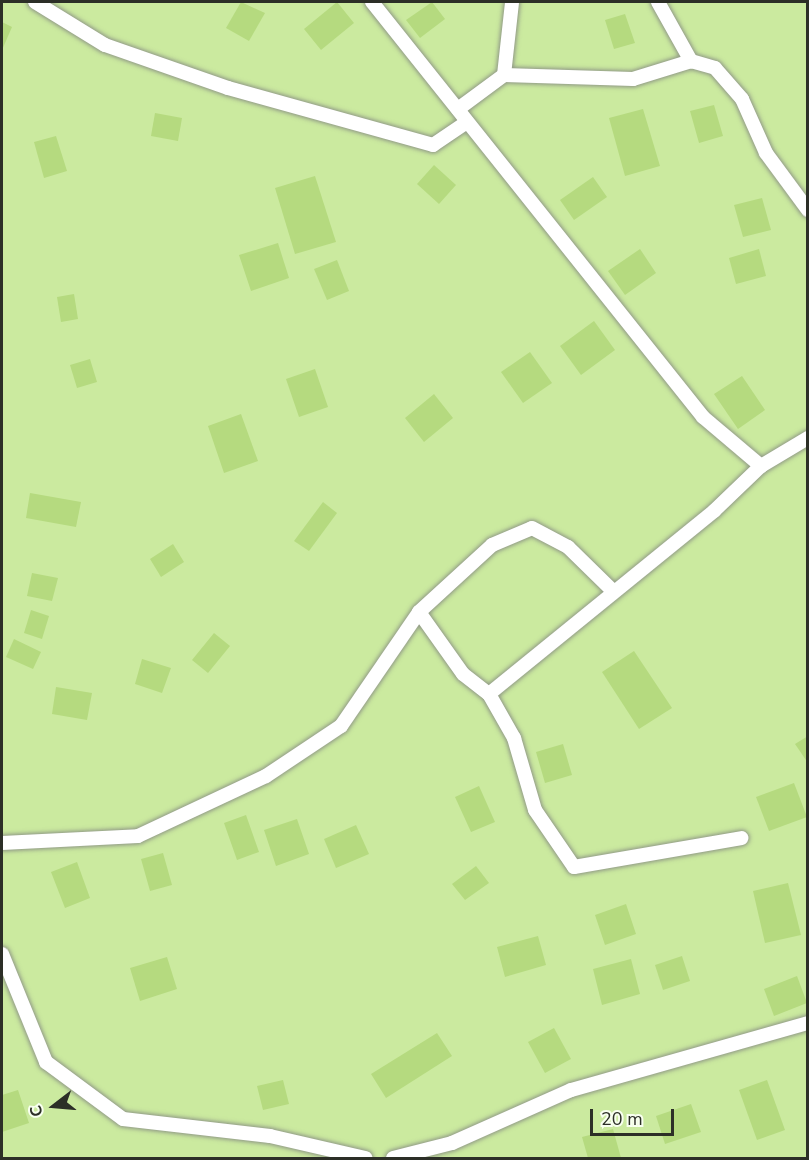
<!DOCTYPE html>
<html>
<head>
<meta charset="utf-8">
<style>
  body { margin:0 }
  #map { position:relative; width:809px; height:1160px; overflow:hidden; background:#e9f2de; font-family:"Nunito Sans",sans-serif }
  div>[style] { position:absolute }
  .green>* { inset:0; background:#cbea9f }
  .building>* { inset:0; background:#b5da7f }
  .roads { filter:drop-shadow(0 0 2px #919a87) drop-shadow(0 0 2px #919a87) }
  .service>* { height:14px; margin:-7px; padding:0 7px; transform-origin:7px; border-radius:7px; background:#fff }
  span { translate:-50% -50%; white-space:nowrap; text-align:center; line-height:1.15; -webkit-text-stroke:4.5px #f8ffef; paint-order:stroke }
  .frame { position:absolute; inset:0; border:3px solid #2c2f27; pointer-events:none }
  .north { position:absolute; left:24px; top:1076px; width:60px; height:60px; -webkit-text-stroke:4px #f8ffef; paint-order:stroke; rotate:254deg; font-size:16px; font-weight:700; line-height:24px; text-align:center; color:#2c2f27 }
  .north::after { content:''; display:block; margin:auto; width:21px; height:27px; background:#2c2f27; clip-path:polygon(50% 0,100% 100%,50% 72%,0 100%) }
  .scale { position:absolute; left:590px; top:1109px; width:84px; height:27px; box-sizing:border-box; border:3px solid #2c2f27; border-top:0; padding-left:8px; font-size:18px; line-height:21px; white-space:nowrap; color:#2c2f27; -webkit-text-stroke:4px #f8ffef; paint-order:stroke }
</style>
</head>
<body>
<div id="map">
  <div class="green">
    <i style="clip-path:polygon(2px 2px,807px 2px,807px 1158px,2px 1158px)"></i>
  </div>
  <div class="building">
    <i style="clip-path:polygon(241px 2px,265px 13px,249px 41px,226px 28px)"></i>
    <i style="clip-path:polygon(337px 2px,354px 23px,321px 50px,304px 29px)"></i>
    <i style="clip-path:polygon(432px 2px,445px 19px,420px 38px,406px 20px)"></i>
    <i style="clip-path:polygon(625px 14px,635px 43px,614px 49px,605px 20px)"></i>
    <i style="clip-path:polygon(2px 22px,12px 27px,2px 50px)"></i>
    <i style="clip-path:polygon(714px 105px,723px 136px,699px 143px,690px 111px)"></i>
    <i style="clip-path:polygon(643px 109px,660px 166px,625px 176px,609px 118px)"></i>
    <i style="clip-path:polygon(155px 113px,182px 118px,178px 141px,151px 136px)"></i>
    <i style="clip-path:polygon(56px 136px,67px 171px,44px 178px,34px 142px)"></i>
    <i style="clip-path:polygon(434px 165px,456px 185px,439px 204px,417px 184px)"></i>
    <i style="clip-path:polygon(315px 176px,336px 242px,295px 254px,275px 188px)"></i>
    <i style="clip-path:polygon(593px 177px,607px 197px,574px 220px,560px 200px)"></i>
    <i style="clip-path:polygon(762px 198px,771px 230px,743px 237px,734px 205px)"></i>
    <i style="clip-path:polygon(278px 243px,289px 278px,251px 291px,239px 255px)"></i>
    <i style="clip-path:polygon(640px 249px,656px 273px,625px 295px,608px 271px)"></i>
    <i style="clip-path:polygon(759px 249px,766px 276px,736px 284px,729px 258px)"></i>
    <i style="clip-path:polygon(337px 260px,349px 291px,327px 300px,314px 269px)"></i>
    <i style="clip-path:polygon(74px 294px,78px 319px,61px 322px,57px 297px)"></i>
    <i style="clip-path:polygon(594px 321px,615px 350px,581px 375px,560px 346px)"></i>
    <i style="clip-path:polygon(530px 352px,552px 383px,523px 403px,501px 372px)"></i>
    <i style="clip-path:polygon(90px 359px,97px 382px,77px 388px,70px 365px)"></i>
    <i style="clip-path:polygon(315px 369px,328px 407px,299px 417px,286px 379px)"></i>
    <i style="clip-path:polygon(742px 376px,765px 410px,738px 429px,714px 394px)"></i>
    <i style="clip-path:polygon(434px 394px,453px 418px,424px 442px,405px 418px)"></i>
    <i style="clip-path:polygon(241px 414px,258px 461px,224px 473px,208px 426px)"></i>
    <i style="clip-path:polygon(30px 493px,81px 502px,76px 527px,26px 518px)"></i>
    <i style="clip-path:polygon(323px 502px,337px 513px,309px 551px,294px 541px)"></i>
    <i style="clip-path:polygon(173px 544px,184px 562px,161px 577px,150px 559px)"></i>
    <i style="clip-path:polygon(32px 573px,58px 578px,52px 601px,27px 596px)"></i>
    <i style="clip-path:polygon(31px 610px,49px 616px,42px 639px,24px 633px)"></i>
    <i style="clip-path:polygon(214px 633px,230px 646px,208px 673px,192px 660px)"></i>
    <i style="clip-path:polygon(14px 639px,41px 652px,33px 669px,6px 657px)"></i>
    <i style="clip-path:polygon(634px 651px,672px 708px,639px 729px,602px 672px)"></i>
    <i style="clip-path:polygon(142px 659px,171px 668px,162px 693px,135px 684px)"></i>
    <i style="clip-path:polygon(56px 687px,92px 693px,87px 720px,52px 714px)"></i>
    <i style="clip-path:polygon(808px 736px,808px 763px,795px 744px)"></i>
    <i style="clip-path:polygon(563px 744px,572px 775px,545px 783px,536px 752px)"></i>
    <i style="clip-path:polygon(794px 783px,807px 817px,769px 831px,756px 797px)"></i>
    <i style="clip-path:polygon(479px 786px,495px 822px,471px 832px,455px 797px)"></i>
    <i style="clip-path:polygon(246px 815px,259px 852px,237px 860px,224px 823px)"></i>
    <i style="clip-path:polygon(297px 819px,309px 854px,276px 866px,264px 830px)"></i>
    <i style="clip-path:polygon(356px 825px,369px 854px,336px 868px,324px 839px)"></i>
    <i style="clip-path:polygon(163px 853px,172px 885px,150px 891px,141px 859px)"></i>
    <i style="clip-path:polygon(77px 862px,90px 898px,65px 908px,51px 872px)"></i>
    <i style="clip-path:polygon(476px 866px,489px 883px,465px 900px,452px 884px)"></i>
    <i style="clip-path:polygon(788px 883px,801px 935px,765px 943px,753px 891px)"></i>
    <i style="clip-path:polygon(626px 904px,636px 934px,605px 945px,595px 915px)"></i>
    <i style="clip-path:polygon(538px 936px,546px 965px,505px 977px,497px 947px)"></i>
    <i style="clip-path:polygon(682px 956px,690px 981px,663px 990px,655px 965px)"></i>
    <i style="clip-path:polygon(167px 957px,177px 989px,140px 1001px,130px 968px)"></i>
    <i style="clip-path:polygon(631px 959px,640px 994px,602px 1005px,593px 969px)"></i>
    <i style="clip-path:polygon(797px 976px,807px 1003px,774px 1016px,764px 989px)"></i>
    <i style="clip-path:polygon(554px 1028px,571px 1059px,545px 1073px,528px 1042px)"></i>
    <i style="clip-path:polygon(437px 1033px,452px 1056px,386px 1098px,371px 1074px)"></i>
    <i style="clip-path:polygon(283px 1080px,289px 1104px,263px 1110px,257px 1086px)"></i>
    <i style="clip-path:polygon(767px 1080px,785px 1130px,757px 1140px,739px 1090px)"></i>
    <i style="clip-path:polygon(18px 1090px,29px 1123px,2px 1132px,2px 1095px)"></i>
    <i style="clip-path:polygon(691px 1104px,701px 1132px,665px 1144px,656px 1116px)"></i>
    <i style="clip-path:polygon(613px 1129px,621px 1158px,588px 1158px,582px 1137px)"></i>
  </div>
  <div class="roads">
    <div class="service">
      <i style="left:35px;top:2px;width:82px;rotate:31.6deg"></i>
      <i style="left:105px;top:45px;width:130px;rotate:19.3deg"></i>
      <i style="left:228px;top:88px;width:213px;rotate:15.5deg"></i>
      <i style="left:433px;top:145px;width:41px;rotate:-34.1deg"></i>
      <i style="left:372px;top:2px;width:531px;rotate:51.42deg"></i>
      <i style="left:703px;top:417px;width:76px;rotate:40.2deg"></i>
      <i style="left:658px;top:2px;width:68px;rotate:60.8deg"></i>
      <i style="left:504px;top:75px;width:73px;rotate:-83.7deg"></i>
      <i style="left:458px;top:109px;width:57px;rotate:-36.5deg"></i>
      <i style="left:504px;top:75px;width:129px;rotate:1.8deg"></i>
      <i style="left:633px;top:79px;width:61px;rotate:-17.2deg"></i>
      <i style="left:691px;top:61px;width:25px;rotate:16deg"></i>
      <i style="left:715px;top:68px;width:41px;rotate:48.9deg"></i>
      <i style="left:742px;top:99px;width:59px;rotate:66deg"></i>
      <i style="left:766px;top:153px;width:71px;rotate:53.6deg"></i>
      <i style="left:419px;top:612px;width:76px;rotate:54.6deg"></i>
      <i style="left:463px;top:674px;width:33px;rotate:38deg"></i>
      <i style="left:489px;top:694px;width:51px;rotate:60.4deg"></i>
      <i style="left:514px;top:738px;width:75px;rotate:73.7deg"></i>
      <i style="left:535px;top:810px;width:69px;rotate:55.6deg"></i>
      <i style="left:574px;top:867px;width:170px;rotate:-9.8deg"></i>
      <i style="left:489px;top:694px;width:290px;rotate:-39.1deg"></i>
      <i style="left:714px;top:511px;width:65px;rotate:-43.8deg"></i>
      <i style="left:761px;top:466px;width:55px;rotate:-30.8deg"></i>
      <i style="left:2px;top:843px;width:136px;rotate:-2.9deg"></i>
      <i style="left:138px;top:836px;width:141px;rotate:-25.1deg"></i>
      <i style="left:266px;top:776px;width:90px;rotate:-33.7deg"></i>
      <i style="left:341px;top:726px;width:138px;rotate:-55.6deg"></i>
      <i style="left:419px;top:612px;width:99px;rotate:-42.5deg"></i>
      <i style="left:492px;top:545px;width:43px;rotate:-23deg"></i>
      <i style="left:532px;top:528px;width:41px;rotate:27.8deg"></i>
      <i style="left:568px;top:547px;width:64px;rotate:44.4deg"></i>
      <i style="left:2px;top:954px;width:117px;rotate:67.8deg"></i>
      <i style="left:46px;top:1062px;width:96px;rotate:36.5deg"></i>
      <i style="left:123px;top:1119px;width:148px;rotate:6.6deg"></i>
      <i style="left:270px;top:1136px;width:98px;rotate:13deg"></i>
      <i style="left:393px;top:1158px;width:61px;rotate:-14.3deg"></i>
      <i style="left:452px;top:1143px;width:130px;rotate:-24deg"></i>
      <i style="left:571px;top:1090px;width:246px;rotate:-15.8deg"></i>
    </div>
  </div>
  <div class="frame"></div>
  <div class="north">С</div>
  <div class="scale">20 m</div>
</div>
</body>
</html>
